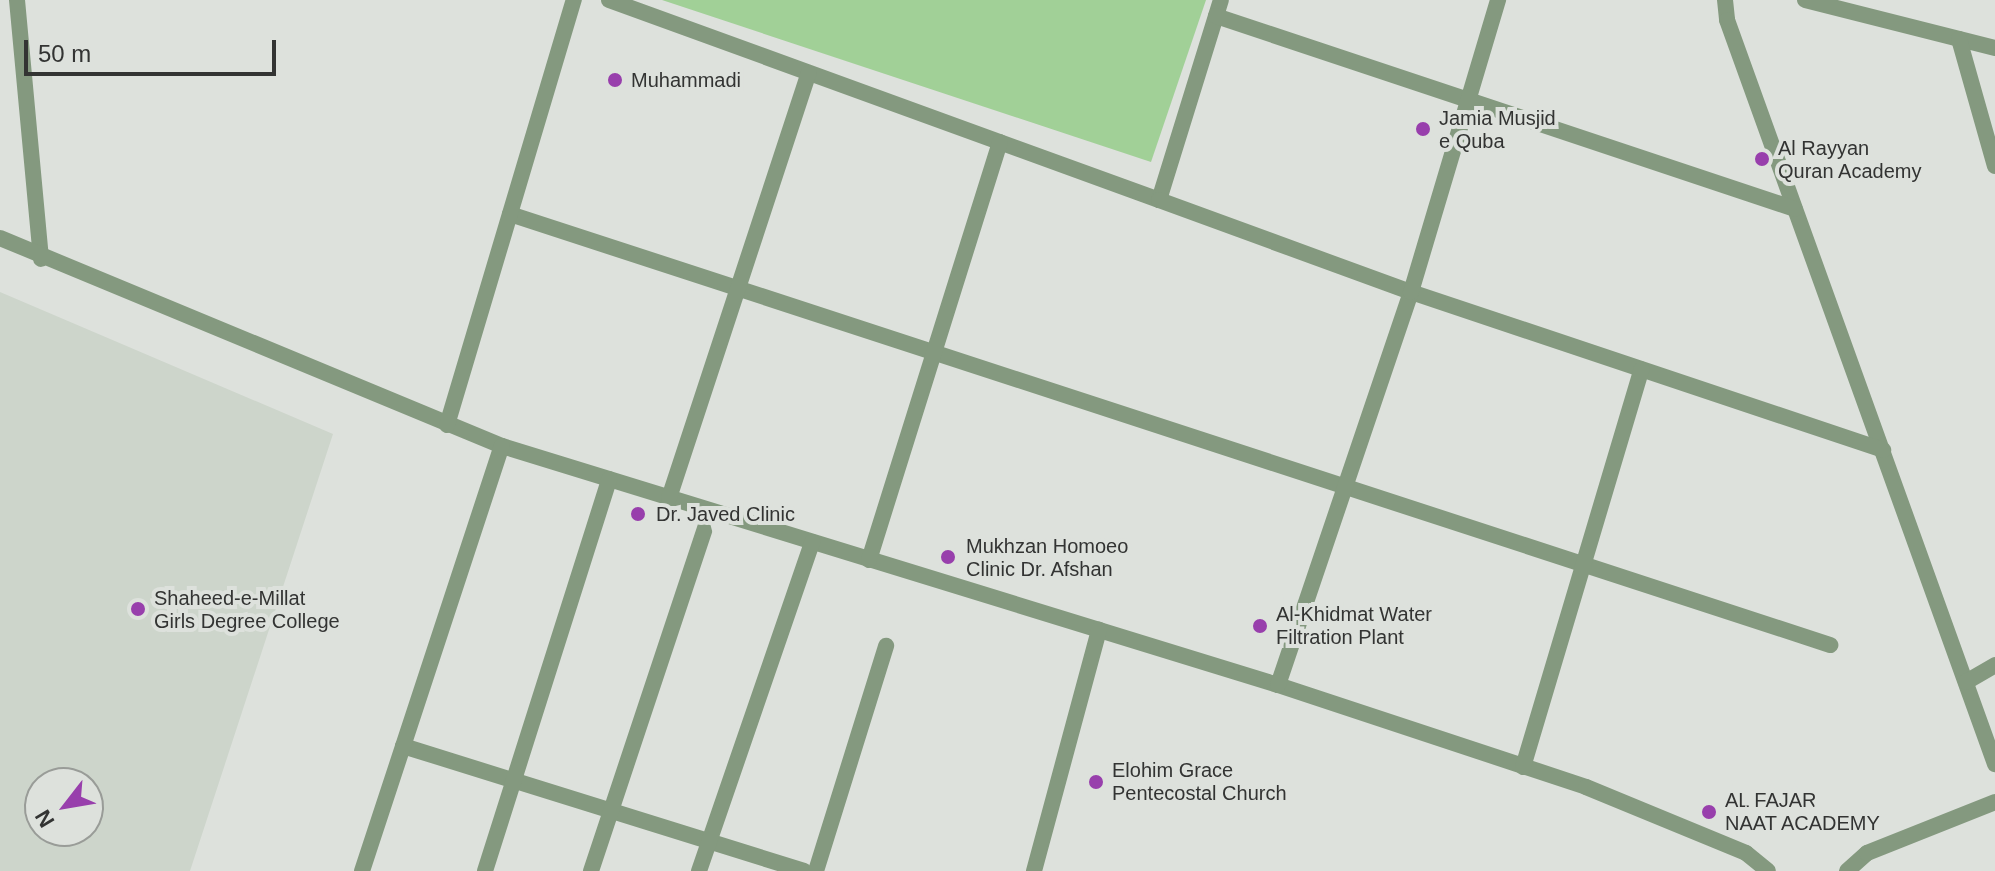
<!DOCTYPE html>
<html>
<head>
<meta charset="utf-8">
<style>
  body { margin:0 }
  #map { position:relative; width:1995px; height:871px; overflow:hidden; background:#dde1dc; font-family:Helvetica,sans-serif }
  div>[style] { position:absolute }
  .built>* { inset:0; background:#cdd5cb }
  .green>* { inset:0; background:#a1d097 }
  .minor>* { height:16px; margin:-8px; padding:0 8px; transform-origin:8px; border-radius:8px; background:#84997f }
  .dots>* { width:22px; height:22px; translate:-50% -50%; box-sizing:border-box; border:4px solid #dde1dc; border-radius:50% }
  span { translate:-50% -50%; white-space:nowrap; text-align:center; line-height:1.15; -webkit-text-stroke:8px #dde1dc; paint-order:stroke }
  .poi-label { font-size:20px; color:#333433 }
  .left { translate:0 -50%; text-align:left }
  .north { position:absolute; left:24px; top:767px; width:80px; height:80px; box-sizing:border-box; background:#dde1dc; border:2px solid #999c98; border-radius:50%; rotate:239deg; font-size:22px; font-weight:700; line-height:32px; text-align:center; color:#333433 }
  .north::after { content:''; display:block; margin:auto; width:28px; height:36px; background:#983fac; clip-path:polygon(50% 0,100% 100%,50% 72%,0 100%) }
  .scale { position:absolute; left:24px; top:40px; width:252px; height:36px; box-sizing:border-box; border:4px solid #333433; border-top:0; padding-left:10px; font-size:24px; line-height:28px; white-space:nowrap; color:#333433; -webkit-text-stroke:6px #dde1dc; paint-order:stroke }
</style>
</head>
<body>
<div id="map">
  <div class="built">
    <i style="clip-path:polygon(evenodd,0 292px,333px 434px,190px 871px,0 871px,0 292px,40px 783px,88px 783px,88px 831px,40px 831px,40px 783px)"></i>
  </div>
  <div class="green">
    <i style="clip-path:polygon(662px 0,1206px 0,1151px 162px)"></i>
  </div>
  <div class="minor">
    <i style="left:17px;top:0;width:260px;rotate:84.7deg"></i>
    <i style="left:609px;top:0;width:585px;rotate:19.98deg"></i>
    <i style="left:1159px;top:200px;width:209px;rotate:-72.8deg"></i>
    <i style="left:1725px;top:0;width:20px;rotate:84deg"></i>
    <i style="left:1727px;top:20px;width:791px;rotate:70.19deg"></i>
    <i style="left:1805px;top:0;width:196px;rotate:14.2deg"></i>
    <i style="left:1216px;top:16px;width:610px;rotate:18.43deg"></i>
    <i style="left:1959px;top:39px;width:132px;rotate:74.2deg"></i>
    <i style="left:1159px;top:200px;width:268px;rotate:20.1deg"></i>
    <i style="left:1411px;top:292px;width:498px;rotate:18.5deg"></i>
    <i style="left:510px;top:214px;width:1389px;rotate:18.08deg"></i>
    <i style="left:0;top:238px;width:543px;rotate:22.51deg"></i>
    <i style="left:502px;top:446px;width:812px;rotate:17.12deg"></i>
    <i style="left:1278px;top:685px;width:324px;rotate:18.3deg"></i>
    <i style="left:1586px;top:787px;width:173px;rotate:22.4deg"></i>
    <i style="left:1746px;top:853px;width:28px;rotate:39deg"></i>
    <i style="left:447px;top:425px;width:444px;rotate:-73.4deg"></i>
    <i style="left:669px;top:498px;width:447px;rotate:-71.8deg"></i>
    <i style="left:869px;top:560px;width:438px;rotate:-72.6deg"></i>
    <i style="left:1966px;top:682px;width:34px;rotate:-30deg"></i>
    <i style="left:1278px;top:685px;width:415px;rotate:-71.3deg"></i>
    <i style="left:1411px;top:292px;width:305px;rotate:-73.4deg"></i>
    <i style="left:403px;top:746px;width:420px;rotate:17.3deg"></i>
    <i style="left:1523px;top:767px;width:415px;rotate:-73.4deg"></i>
    <i style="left:362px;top:871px;width:447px;rotate:-71.8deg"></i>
    <i style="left:485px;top:871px;width:411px;rotate:-72.4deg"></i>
    <i style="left:591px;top:871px;width:379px;rotate:-71.6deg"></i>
    <i style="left:699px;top:871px;width:348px;rotate:-71deg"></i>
    <i style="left:816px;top:871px;width:236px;rotate:-72.7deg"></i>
    <i style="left:1034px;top:871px;width:250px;rotate:-74.9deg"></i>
    <i style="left:1847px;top:871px;width:27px;rotate:-42deg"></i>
    <i style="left:1867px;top:853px;width:138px;rotate:-21.7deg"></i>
  </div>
  <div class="dots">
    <i style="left:615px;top:80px;background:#983fac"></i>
    <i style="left:1423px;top:129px;background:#983fac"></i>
    <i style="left:1762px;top:159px;background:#983fac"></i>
    <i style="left:638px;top:514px;background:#983fac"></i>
    <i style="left:948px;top:557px;background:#983fac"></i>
    <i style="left:138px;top:609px;background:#983fac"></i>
    <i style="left:1260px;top:626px;background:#983fac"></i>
    <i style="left:1096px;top:782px;background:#983fac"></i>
    <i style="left:1709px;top:812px;background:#983fac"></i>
  </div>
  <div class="poi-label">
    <span class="left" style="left:631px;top:80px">Muhammadi</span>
    <span class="left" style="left:1439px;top:130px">Jamia Musjid<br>e Quba</span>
    <span class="left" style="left:1778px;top:160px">Al Rayyan<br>Quran Academy</span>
    <span class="left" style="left:656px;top:514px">Dr. Javed Clinic</span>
    <span class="left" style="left:966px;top:558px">Mukhzan Homoeo<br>Clinic Dr. Afshan</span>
    <span class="left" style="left:154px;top:610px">Shaheed-e-Millat<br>Girls Degree College</span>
    <span class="left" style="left:1276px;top:626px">Al-Khidmat Water<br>Filtration Plant</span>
    <span class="left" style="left:1112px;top:782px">Elohim Grace<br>Pentecostal Church</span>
    <span class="left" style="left:1725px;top:812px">AL FAJAR<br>NAAT ACADEMY</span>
  </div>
  <div class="north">N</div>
  <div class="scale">50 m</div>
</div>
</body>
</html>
